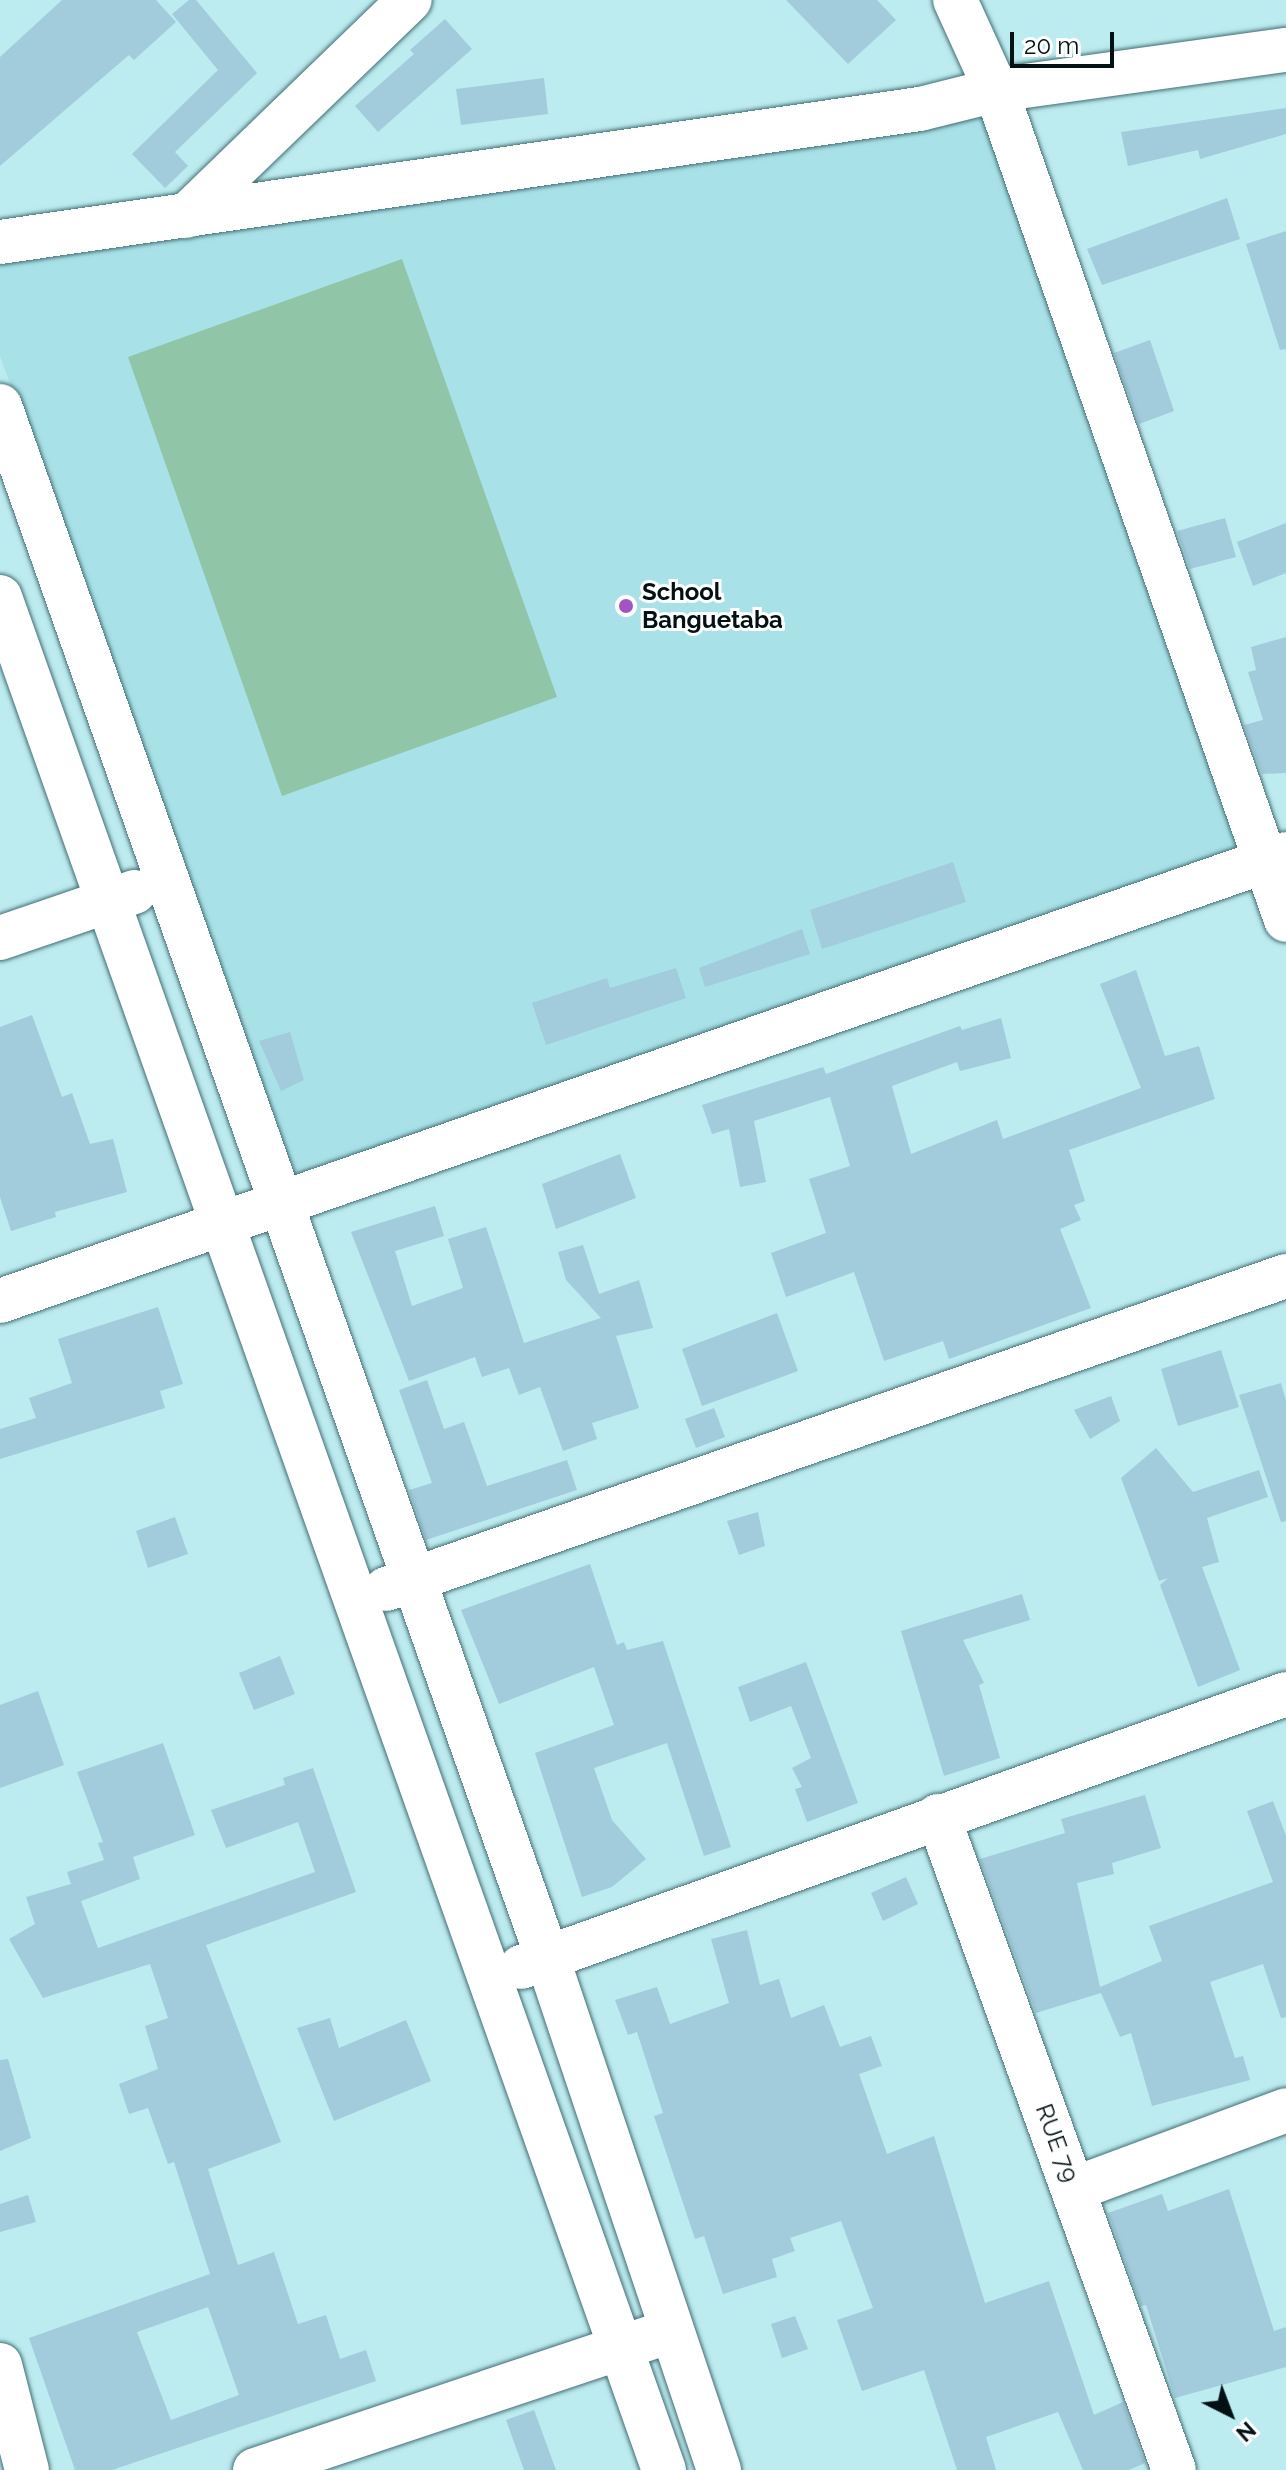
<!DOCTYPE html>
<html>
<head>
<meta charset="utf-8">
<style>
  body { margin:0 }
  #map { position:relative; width:1286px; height:2470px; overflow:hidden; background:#bcecf0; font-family:Raleway,sans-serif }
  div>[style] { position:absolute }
  .built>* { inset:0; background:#a8e2e8 }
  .green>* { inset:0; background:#90c5a7 }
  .building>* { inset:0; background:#a2cbdc }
  .roads { filter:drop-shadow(0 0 2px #426e73) drop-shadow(0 0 2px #426e73) }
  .minor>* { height:44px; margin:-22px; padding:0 22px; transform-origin:22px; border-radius:22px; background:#fff }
  .dots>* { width:22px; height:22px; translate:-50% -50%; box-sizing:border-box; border:4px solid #fff; border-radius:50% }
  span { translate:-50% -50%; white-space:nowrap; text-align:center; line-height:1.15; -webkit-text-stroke:6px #fff; paint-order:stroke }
  .poi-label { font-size:24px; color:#021214; font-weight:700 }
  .left { translate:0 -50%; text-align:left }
  .street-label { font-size:24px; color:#021214 }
  .north { position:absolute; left:1190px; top:2374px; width:80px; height:80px; -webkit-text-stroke:6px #fff; paint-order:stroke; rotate:138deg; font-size:22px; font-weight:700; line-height:32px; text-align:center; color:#021214 }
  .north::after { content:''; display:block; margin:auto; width:28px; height:36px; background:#021214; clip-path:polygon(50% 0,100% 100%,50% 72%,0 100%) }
  .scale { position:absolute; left:1010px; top:32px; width:104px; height:36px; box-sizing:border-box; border:4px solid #021214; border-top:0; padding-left:10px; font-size:24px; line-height:28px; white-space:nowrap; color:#021214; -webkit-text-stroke:6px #fff; paint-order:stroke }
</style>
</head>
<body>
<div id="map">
  <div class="built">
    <i style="clip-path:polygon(999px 115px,1247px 857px,294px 1181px,0 356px,0 249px)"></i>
  </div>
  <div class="green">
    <i style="clip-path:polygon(402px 259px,557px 697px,282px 796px,128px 357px)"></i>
  </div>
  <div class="building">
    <i style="clip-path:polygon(62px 0,156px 0,176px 22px,134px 60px,129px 55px,0 166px,0 57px)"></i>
    <i style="clip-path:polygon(189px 0,196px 0,257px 73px,175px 152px,188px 166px,165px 188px,132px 154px,218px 70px,172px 14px)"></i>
    <i style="clip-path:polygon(786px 0,877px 0,896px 20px,848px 64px)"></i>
    <i style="clip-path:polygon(445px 19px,472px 49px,378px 132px,355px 106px,414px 54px,410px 50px)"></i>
    <i style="clip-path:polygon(544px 78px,548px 114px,461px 125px,456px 89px)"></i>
    <i style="clip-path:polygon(1286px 108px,1286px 134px,1200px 159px,1198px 150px,1128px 166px,1121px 132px)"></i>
    <i style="clip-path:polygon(1227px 198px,1240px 239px,1102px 285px,1087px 249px)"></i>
    <i style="clip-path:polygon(1286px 231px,1286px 349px,1280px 350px,1246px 244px)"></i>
    <i style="clip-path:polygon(1150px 340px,1174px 411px,1139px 424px,1114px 353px)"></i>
    <i style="clip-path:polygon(1225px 518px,1236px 557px,1190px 569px,1177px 531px)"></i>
    <i style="clip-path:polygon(1286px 523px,1286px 573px,1253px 586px,1237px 542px)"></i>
    <i style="clip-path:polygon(1286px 637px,1286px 773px,1262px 774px,1244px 725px,1263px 720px,1248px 672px,1256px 670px,1251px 647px)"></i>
    <i style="clip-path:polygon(953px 862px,966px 902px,822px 949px,810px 910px)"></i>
    <i style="clip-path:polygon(802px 929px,810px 954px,705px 987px,699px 968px)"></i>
    <i style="clip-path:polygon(676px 968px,686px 998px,546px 1045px,532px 1003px,607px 978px,610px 988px)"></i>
    <i style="clip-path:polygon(1136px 970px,1165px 1056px,1199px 1046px,1215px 1099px,1069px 1150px,1085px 1201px,1074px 1205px,1081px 1220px,1060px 1229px,1091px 1308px,949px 1359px,943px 1341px,884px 1361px,854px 1272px,786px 1297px,771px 1253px,826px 1233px,809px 1179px,850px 1166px,830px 1097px,754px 1121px,766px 1182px,740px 1187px,729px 1129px,712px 1134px,702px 1105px,823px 1067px,826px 1074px,960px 1026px,962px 1030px,1001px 1018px,1011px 1058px,960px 1071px,957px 1062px,892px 1086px,911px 1154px,997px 1120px,1003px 1139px,1141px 1088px,1100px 984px)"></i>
    <i style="clip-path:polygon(32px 1015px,62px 1097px,72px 1093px,90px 1144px,113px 1139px,127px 1192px,55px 1212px,56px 1217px,11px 1231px,0 1197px,0 1027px)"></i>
    <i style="clip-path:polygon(290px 1032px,304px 1080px,281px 1091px,259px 1041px)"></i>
    <i style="clip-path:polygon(620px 1154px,636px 1198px,556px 1229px,542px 1184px)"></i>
    <i style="clip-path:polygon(435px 1206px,444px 1236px,395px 1251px,412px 1306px,463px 1288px,448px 1239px,486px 1227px,524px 1343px,601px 1318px,566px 1280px,558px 1252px,583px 1245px,599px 1294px,639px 1280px,653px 1328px,616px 1336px,639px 1408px,592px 1423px,597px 1439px,563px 1451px,540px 1387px,519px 1395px,509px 1368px,482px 1377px,475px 1357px,409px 1381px,351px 1232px)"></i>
    <i style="clip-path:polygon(158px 1307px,183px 1384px,160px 1391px,165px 1408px,0 1459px,0 1429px,36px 1418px,29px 1398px,72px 1383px,58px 1339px)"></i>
    <i style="clip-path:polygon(777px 1313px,798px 1371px,702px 1406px,682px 1349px)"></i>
    <i style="clip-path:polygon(1221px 1350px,1239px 1407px,1178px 1426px,1161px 1369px)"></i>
    <i style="clip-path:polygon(427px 1380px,444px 1429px,464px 1422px,487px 1486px,567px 1460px,577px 1490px,426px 1540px,409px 1490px,432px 1483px,399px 1390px)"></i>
    <i style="clip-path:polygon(1281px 1383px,1286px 1401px,1286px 1521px,1281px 1522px,1239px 1395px)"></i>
    <i style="clip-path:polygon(1111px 1396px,1120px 1421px,1090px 1439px,1074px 1410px)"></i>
    <i style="clip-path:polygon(714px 1408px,725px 1437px,696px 1448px,685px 1419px)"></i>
    <i style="clip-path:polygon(1156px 1448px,1193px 1492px,1259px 1470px,1268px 1497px,1207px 1518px,1219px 1562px,1202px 1567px,1240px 1670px,1198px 1687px,1160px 1585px,1168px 1578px,1159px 1581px,1121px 1478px)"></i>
    <i style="clip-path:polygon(758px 1512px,765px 1546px,739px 1555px,727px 1521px)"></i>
    <i style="clip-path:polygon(175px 1517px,188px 1554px,148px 1568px,136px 1531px)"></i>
    <i style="clip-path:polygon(590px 1564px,617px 1645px,624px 1642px,627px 1650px,663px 1641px,731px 1847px,704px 1856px,667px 1743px,594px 1768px,612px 1820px,646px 1859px,612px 1887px,582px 1897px,535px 1753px,614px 1725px,594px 1667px,499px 1704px,461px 1610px)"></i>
    <i style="clip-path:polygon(1022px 1594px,1030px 1620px,963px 1640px,984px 1683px,979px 1685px,1000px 1758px,944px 1776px,901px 1631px)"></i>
    <i style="clip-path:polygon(280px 1656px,295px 1694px,254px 1710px,239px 1673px)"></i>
    <i style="clip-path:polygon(806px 1662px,858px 1803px,807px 1822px,795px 1789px,802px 1787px,792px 1768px,811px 1758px,791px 1706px,750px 1722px,738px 1687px)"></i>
    <i style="clip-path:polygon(38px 1691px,64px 1765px,0 1788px,0 1705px)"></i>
    <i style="clip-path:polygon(evenodd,163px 1743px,195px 1835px,133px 1857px,140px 1879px,81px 1901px,98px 1948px,315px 1872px,298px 1822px,226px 1848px,211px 1810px,285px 1785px,283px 1778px,313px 1768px,356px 1892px,206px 1945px,281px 2142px,208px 2169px,238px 2265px,274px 2252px,298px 2324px,326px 2315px,340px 2359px,366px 2350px,376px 2381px,112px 2470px,75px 2470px,29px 2338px,210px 2274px,174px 2162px,168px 2164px,148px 2108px,129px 2114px,119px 2084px,158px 2069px,145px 2026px,168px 2018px,150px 1964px,43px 1998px,9px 1939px,35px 1924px,26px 1897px,71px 1884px,67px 1872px,104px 1860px,98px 1843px,103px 1842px,77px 1772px,163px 1743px,208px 2307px,239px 2395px,171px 2420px,137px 2332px,208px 2307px)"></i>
    <i style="clip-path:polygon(1145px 1795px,1161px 1848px,1112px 1863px,1114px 1874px,1077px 1883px,1100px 1987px,1162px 1961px,1149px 1926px,1273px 1882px,1247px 1811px,1273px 1801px,1286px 1836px,1286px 2017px,1281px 2018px,1263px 1964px,1210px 1982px,1235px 2058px,1243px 2056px,1250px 2080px,1152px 2106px,1131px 2033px,1120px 2037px,1101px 1993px,1036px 2013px,980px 1859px,1065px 1833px,1061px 1819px)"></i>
    <i style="clip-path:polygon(906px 1877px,918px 1904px,883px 1921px,871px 1893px)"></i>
    <i style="clip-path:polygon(747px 1930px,760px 1985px,779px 1979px,791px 2018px,824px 2005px,840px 2047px,871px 2036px,882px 2066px,859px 2074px,887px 2154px,934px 2136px,985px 2303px,1049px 2281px,1094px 2415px,1123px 2402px,1145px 2463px,1129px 2470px,1083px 2470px,1058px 2412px,986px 2437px,996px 2470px,957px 2470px,924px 2370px,862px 2391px,837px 2320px,873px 2308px,841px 2221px,790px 2238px,795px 2251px,772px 2259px,777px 2277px,723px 2294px,704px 2236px,695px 2239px,654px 2116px,663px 2113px,637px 2032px,628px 2035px,615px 2000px,657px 1987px,670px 2024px,729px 2003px,711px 1939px)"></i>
    <i style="clip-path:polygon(330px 2018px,339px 2048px,406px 2020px,431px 2081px,334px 2121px,297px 2028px)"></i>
    <i style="clip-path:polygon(8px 2059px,31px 2138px,0 2151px,0 2060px)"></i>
    <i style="clip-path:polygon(1229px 2189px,1274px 2331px,1286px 2327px,1286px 2367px,1175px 2398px,1146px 2305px,1141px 2306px,1108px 2213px,1162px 2194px,1168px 2211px)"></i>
    <i style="clip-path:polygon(28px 2195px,36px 2222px,0 2232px,0 2204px)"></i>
    <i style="clip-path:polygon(795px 2316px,808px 2349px,782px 2358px,771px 2324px)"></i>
    <i style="clip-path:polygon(534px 2410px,556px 2470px,524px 2470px,506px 2420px)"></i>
  </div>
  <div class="roads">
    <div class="minor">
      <i style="left:955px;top:0;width:99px;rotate:65.5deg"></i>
      <i style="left:996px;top:90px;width:879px;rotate:70.74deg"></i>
      <i style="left:186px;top:216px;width:311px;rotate:-44deg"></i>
      <i style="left:0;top:242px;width:930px;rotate:-8.23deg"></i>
      <i style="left:920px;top:109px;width:78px;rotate:-14deg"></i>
      <i style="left:996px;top:90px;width:293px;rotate:-7.9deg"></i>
      <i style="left:0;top:406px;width:1645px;rotate:70.57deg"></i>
      <i style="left:547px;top:1957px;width:541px;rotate:71.46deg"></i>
      <i style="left:0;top:597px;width:1987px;rotate:70.48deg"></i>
      <i style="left:0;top:938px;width:142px;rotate:-18.9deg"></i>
      <i style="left:0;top:1301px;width:1361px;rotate:-19.17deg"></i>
      <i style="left:386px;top:1589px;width:953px;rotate:-19.18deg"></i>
      <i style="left:938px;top:1816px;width:695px;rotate:70.16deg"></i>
      <i style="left:521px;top:1967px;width:812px;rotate:-19.64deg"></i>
      <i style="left:1074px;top:2189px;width:226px;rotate:-20.4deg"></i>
      <i style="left:0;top:2365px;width:108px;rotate:75.6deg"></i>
      <i style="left:255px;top:2470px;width:419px;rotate:-18.5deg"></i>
    </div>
  </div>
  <div class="dots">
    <i style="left:626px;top:606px;background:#a254c5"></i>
  </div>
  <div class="poi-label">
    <span class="left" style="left:642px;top:606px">School<br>Banguetaba</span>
  </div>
  <div class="street-label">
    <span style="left:1057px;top:2143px;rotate:70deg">RUE 79</span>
  </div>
  <div class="north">N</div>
  <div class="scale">20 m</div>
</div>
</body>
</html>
